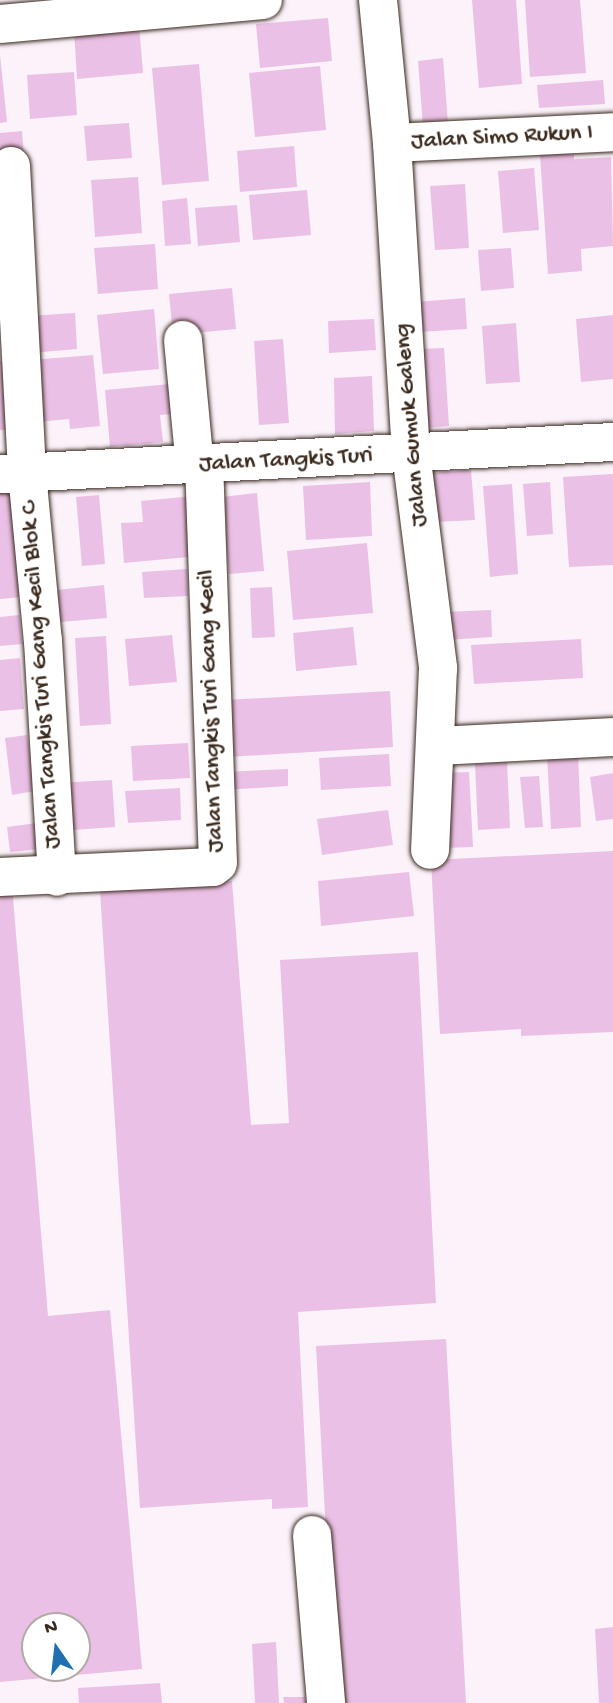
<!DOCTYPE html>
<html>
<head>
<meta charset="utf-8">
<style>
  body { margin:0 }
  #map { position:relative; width:613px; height:1703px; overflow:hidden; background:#fbf2fa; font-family:"Gochi Hand",sans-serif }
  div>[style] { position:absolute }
  .building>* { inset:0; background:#ebc0e6 }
  .roads { filter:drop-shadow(0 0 2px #3b2a1e) drop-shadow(0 0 2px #3b2a1e) }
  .minor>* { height:38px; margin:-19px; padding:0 19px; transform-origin:19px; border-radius:19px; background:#fff }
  span { translate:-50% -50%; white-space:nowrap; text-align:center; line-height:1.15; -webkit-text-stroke:6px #fff; paint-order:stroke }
  .street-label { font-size:24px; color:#3b2a1e }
  .north { position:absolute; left:21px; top:1612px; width:70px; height:70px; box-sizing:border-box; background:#fff; border:2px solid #b1aaa5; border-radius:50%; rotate:346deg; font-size:19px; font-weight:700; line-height:28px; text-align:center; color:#3b2a1e }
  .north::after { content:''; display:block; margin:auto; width:24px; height:32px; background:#1f6fb2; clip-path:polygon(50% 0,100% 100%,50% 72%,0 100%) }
</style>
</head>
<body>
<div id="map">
  <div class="building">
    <i style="clip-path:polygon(472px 0,516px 0,522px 84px,479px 88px)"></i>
    <i style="clip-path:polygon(525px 0,580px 0,586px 73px,530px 77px)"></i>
    <i style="clip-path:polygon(328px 18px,332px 61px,260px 68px,256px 24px)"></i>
    <i style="clip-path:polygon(139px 24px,143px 73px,77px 79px,74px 30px)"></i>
    <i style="clip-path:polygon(0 55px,7px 122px,0 123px)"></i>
    <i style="clip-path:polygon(443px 58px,448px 124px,423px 126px,418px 61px)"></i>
    <i style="clip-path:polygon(199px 64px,209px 181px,162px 185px,152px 68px)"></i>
    <i style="clip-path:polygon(320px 66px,326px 130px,255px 137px,249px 73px)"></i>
    <i style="clip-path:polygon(74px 72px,77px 115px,30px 119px,27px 75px)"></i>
    <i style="clip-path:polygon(603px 80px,605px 104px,539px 108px,537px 85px)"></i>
    <i style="clip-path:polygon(129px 123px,132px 158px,87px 161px,84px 126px)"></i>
    <i style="clip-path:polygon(22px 131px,24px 157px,0 159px,0 133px)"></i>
    <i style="clip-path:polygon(294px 146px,297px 187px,240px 192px,237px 151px)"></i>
    <i style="clip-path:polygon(574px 153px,574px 159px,611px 157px,613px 246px,581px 249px,582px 271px,548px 274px,540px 155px)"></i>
    <i style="clip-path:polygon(534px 168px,539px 230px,503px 233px,498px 171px)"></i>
    <i style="clip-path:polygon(138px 177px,142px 233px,95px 237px,91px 180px)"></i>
    <i style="clip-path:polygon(465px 184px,469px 248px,435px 250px,430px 186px)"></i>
    <i style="clip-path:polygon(307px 190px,311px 235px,253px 240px,249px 195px)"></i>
    <i style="clip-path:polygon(187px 198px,191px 244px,165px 246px,162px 201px)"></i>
    <i style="clip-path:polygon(237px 205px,240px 242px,198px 246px,195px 208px)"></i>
    <i style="clip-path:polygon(155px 244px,158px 289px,98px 294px,94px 248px)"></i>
    <i style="clip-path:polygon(511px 248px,514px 288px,481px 291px,478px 250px)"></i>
    <i style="clip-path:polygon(232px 288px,236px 329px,173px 335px,169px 294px)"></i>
    <i style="clip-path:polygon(465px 298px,467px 329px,419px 332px,416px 302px)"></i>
    <i style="clip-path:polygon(154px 309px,159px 369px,103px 374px,97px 315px)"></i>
    <i style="clip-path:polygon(75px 313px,77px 349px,31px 353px,28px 316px)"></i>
    <i style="clip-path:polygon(613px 315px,613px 379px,581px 382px,576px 319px)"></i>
    <i style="clip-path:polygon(374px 319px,376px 350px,329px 353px,328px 321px)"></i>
    <i style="clip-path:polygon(516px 323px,520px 382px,486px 384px,482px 326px)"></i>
    <i style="clip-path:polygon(283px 339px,289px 423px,259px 425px,254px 341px)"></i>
    <i style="clip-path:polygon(444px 348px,449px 426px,425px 428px,419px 349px)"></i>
    <i style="clip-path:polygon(93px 355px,100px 426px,70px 429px,69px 419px,37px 422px,31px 360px)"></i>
    <i style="clip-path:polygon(15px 360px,21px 428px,0 430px,0 361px)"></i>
    <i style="clip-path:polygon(372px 376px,374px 431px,335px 434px,334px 378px)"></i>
    <i style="clip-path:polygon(170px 384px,173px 414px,160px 415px,163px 442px,110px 447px,105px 390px)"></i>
    <i style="clip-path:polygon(471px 470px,475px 520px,436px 522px,432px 473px)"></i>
    <i style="clip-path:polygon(613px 474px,613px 565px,569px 567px,563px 477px)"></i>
    <i style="clip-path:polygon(21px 481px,32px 596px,0 599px,0 483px)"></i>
    <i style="clip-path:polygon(370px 482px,372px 536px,306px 540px,303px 486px)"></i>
    <i style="clip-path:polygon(550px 482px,553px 534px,527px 536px,523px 484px)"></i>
    <i style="clip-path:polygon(512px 484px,518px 574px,490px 577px,483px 486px)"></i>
    <i style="clip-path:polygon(257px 493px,264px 571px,229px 574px,222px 497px)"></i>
    <i style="clip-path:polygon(99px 495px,105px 564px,82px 566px,76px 497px)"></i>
    <i style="clip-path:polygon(194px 496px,199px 556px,124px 563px,121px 523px,143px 522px,141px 501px)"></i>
    <i style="clip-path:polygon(367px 543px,373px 613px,293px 620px,287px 551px)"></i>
    <i style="clip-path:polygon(187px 569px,188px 596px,144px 598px,142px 572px)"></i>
    <i style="clip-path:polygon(104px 585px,107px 618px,49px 623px,47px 591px)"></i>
    <i style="clip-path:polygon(272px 587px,275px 637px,252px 638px,250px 588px)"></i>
    <i style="clip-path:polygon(491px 610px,492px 637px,446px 640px,445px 612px)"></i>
    <i style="clip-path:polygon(19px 615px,22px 644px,0 646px,0 617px)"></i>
    <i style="clip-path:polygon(353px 627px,357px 665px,296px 671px,293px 633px)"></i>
    <i style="clip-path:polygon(172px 635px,177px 682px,129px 686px,125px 639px)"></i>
    <i style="clip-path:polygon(106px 636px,111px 724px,80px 726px,75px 638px)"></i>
    <i style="clip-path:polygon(581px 639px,583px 678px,474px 684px,471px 645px)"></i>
    <i style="clip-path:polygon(20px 658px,24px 709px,0 711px,0 660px)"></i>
    <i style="clip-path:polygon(390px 691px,393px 747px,229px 757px,226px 700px)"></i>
    <i style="clip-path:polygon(27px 735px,35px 791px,12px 795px,5px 738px)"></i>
    <i style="clip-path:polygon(188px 743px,190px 778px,133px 781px,131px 746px)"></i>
    <i style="clip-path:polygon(578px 753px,581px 827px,551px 829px,547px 755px)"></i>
    <i style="clip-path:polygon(389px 754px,391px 786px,321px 790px,319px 758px)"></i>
    <i style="clip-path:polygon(507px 762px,510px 828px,478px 830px,475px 764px)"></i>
    <i style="clip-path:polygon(288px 769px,288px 786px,225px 790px,224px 772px)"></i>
    <i style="clip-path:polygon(469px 772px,473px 847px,443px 848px,438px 773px)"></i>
    <i style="clip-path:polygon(613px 773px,613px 819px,596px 821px,590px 777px)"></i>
    <i style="clip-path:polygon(539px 776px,543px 827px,525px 828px,520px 777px)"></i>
    <i style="clip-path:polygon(112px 780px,115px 827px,59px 831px,56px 783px)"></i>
    <i style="clip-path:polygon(180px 788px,181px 820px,128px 823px,125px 791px)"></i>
    <i style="clip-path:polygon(388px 810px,393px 845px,322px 855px,317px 819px)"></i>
    <i style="clip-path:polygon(37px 823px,40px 849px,10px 852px,7px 827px)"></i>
    <i style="clip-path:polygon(613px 851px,613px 1032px,521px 1036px,521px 1029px,440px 1034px,431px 860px)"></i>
    <i style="clip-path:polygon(409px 872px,414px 916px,321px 926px,318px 881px)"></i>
    <i style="clip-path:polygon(232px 881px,251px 1125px,289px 1123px,280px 960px,418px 952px,436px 1303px,298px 1312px,308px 1507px,272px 1509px,272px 1499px,140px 1508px,100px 891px)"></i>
    <i style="clip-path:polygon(evenodd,12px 886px,48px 1316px,110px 1310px,142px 1669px,0 1682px,0 887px,12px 886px,35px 1626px,77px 1626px,77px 1668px,35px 1668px,35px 1626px)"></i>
    <i style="clip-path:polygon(446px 1339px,466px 1703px,335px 1703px,316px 1346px)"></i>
    <i style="clip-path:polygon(613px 1627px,613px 1703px,599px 1703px,595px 1629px)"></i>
    <i style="clip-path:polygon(276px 1642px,279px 1703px,255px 1703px,252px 1644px)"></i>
    <i style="clip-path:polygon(160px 1683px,162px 1703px,79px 1703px,78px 1688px)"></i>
    <i style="clip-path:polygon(283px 1697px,305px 1697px,306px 1703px,284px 1703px)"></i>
  </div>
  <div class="roads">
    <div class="minor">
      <i style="left:378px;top:0;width:144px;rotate:84.4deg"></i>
      <i style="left:392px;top:143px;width:311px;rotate:86.5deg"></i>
      <i style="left:411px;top:453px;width:217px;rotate:82.8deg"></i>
      <i style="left:438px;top:668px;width:182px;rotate:92.5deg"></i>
      <i style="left:0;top:24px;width:264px;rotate:-5.2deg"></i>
      <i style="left:392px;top:143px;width:221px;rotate:-2.8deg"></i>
      <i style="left:11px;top:166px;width:307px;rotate:87deg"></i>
      <i style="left:27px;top:473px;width:169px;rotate:84.6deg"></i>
      <i style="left:43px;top:641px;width:236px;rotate:86.6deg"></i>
      <i style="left:183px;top:340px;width:127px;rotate:84.6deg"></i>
      <i style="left:0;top:474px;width:614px;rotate:-2.99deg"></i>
      <i style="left:437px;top:746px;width:176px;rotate:-2.9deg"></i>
      <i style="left:0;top:877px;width:213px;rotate:-2.7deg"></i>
      <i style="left:213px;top:867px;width:6px;rotate:-39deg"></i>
      <i style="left:218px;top:863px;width:398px;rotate:-92deg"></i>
      <i style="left:312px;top:1535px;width:169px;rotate:85.2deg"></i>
    </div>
  </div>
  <div class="street-label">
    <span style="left:502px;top:138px;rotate:-3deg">Jalan Simo Rukun I</span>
    <span style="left:412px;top:425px;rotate:-95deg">Jalan Gumuk Galeng</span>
    <span style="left:286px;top:461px;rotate:-3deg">Jalan Tangkis Turi</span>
    <span style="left:42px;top:675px;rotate:-94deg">Jalan Tangkis Turi Gang Kecil Blok C</span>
    <span style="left:212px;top:711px;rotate:-92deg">Jalan Tangkis Turi Gang Kecil</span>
  </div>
  <div class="north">N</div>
</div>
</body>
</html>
